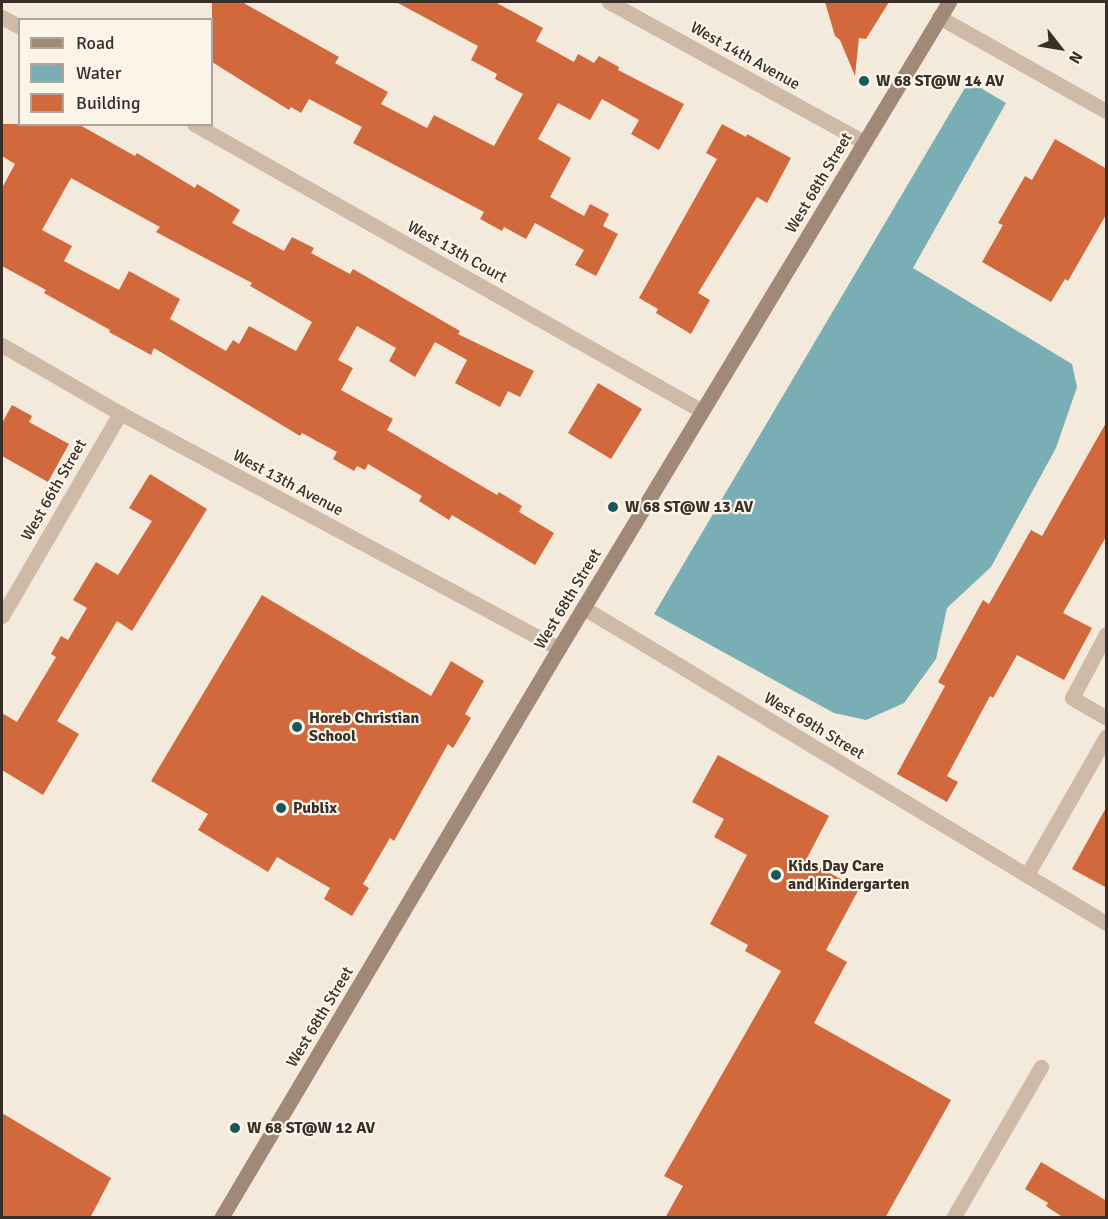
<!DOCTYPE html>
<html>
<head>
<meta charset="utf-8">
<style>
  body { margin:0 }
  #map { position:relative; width:1108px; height:1219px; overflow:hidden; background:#f4eadc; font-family:Signika,sans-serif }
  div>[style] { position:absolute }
  .water>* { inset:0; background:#78aeb4 }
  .building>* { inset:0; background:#d1693d }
  .minor>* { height:15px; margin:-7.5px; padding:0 7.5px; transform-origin:7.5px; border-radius:7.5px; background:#cebaa6 }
  .secondary>* { height:15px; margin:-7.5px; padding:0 7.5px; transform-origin:7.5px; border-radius:7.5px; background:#a28977 }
  .dots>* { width:16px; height:16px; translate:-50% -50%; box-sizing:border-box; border:3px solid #fbf4e9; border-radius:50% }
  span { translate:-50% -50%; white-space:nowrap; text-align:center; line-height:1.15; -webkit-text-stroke:4.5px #fbf4e9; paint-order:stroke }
  .street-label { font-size:16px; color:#392e28 }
  .poi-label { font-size:16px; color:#392e28; font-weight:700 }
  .left { translate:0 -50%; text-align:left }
  .frame { position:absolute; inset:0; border:3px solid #392e28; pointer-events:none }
  .legend { position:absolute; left:18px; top:18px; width:195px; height:108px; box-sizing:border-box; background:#fbf4e9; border:2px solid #ada59c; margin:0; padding:8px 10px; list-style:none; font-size:18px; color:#392e28 }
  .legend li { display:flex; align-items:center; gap:12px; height:30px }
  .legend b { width:30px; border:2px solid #ada59c }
  .north { position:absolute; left:1030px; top:18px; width:60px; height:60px; -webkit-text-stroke:4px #fbf4e9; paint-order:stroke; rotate:121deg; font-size:16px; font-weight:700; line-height:24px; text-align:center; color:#392e28 }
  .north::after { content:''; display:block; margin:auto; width:21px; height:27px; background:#392e28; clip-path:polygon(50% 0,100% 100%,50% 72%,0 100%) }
</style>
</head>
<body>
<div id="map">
  <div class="water">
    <i style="clip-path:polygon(969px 81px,1006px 103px,913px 268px,1072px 364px,1077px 387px,1056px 448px,991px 567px,947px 608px,936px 659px,904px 703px,866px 720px,834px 713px,654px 614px)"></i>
  </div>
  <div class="building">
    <i style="clip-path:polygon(212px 2px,242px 2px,339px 57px,335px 63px,388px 92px,381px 104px,427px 128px,434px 115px,494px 146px,523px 94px,495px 79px,497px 74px,471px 60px,478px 46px,396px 2px,495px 2px,543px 28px,536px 41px,574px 62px,578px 54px,594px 63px,599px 56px,619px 67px,618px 70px,684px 104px,659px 150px,631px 134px,639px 120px,602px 99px,590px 120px,558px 103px,538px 139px,571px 158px,550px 197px,584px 216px,590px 204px,609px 214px,603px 226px,618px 234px,596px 276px,575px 265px,584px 250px,535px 223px,526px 239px,504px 227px,502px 231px,480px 219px,484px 212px,353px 143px,362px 127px,309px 99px,301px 113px,291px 107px,289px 110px,212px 62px)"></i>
    <i style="clip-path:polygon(825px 2px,889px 2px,866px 39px,859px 38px,855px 76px,840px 40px,835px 36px)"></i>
    <i style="clip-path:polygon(evenodd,2px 124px,78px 124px,135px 156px,137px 153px,195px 188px,197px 184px,240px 210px,232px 223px,284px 251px,292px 237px,314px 248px,311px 253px,350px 274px,353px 269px,460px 331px,458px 334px,534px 371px,520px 397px,508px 391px,500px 407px,455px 383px,467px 360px,435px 342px,415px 377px,389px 361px,396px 348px,357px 326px,338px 360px,353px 368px,341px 390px,393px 419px,387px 430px,497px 495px,499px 492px,522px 506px,519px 512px,554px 533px,535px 565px,452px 515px,449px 520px,419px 501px,422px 496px,368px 464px,365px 470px,357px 466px,354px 471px,333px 459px,337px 452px,302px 433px,300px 436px,154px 348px,151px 355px,109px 332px,110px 330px,44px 293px,46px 290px,2px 266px,2px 188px,15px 164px,2px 156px,2px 124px,71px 178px,160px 227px,156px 232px,252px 283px,250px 286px,312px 322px,296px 351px,249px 326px,239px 344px,233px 340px,226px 351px,170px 319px,180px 299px,129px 271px,119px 290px,64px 261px,72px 246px,42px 230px,71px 178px)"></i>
    <i style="clip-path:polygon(722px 124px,746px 137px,747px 134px,791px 158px,767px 203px,757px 197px,698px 293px,710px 300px,691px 334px,656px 313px,658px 309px,639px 298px,717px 159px,706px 153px)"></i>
    <i style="clip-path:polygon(1055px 139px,1107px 169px,1107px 213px,1068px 281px,1065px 279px,1051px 302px,982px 262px,1003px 225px,998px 223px,1025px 176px,1032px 180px)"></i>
    <i style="clip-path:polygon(598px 383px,642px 409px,611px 459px,568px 433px)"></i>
    <i style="clip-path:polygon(12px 405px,32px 416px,29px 422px,69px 444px,48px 482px,2px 456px,2px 423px)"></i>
    <i style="clip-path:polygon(1107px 421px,1107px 535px,1063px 613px,1092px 628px,1064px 680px,1017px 655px,993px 698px,990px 696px,947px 776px,958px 782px,947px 802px,897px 774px,945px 686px,938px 682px,983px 600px,989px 604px,1031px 530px,1042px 536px)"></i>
    <i style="clip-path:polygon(150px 474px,207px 509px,132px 631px,117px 621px,57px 721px,79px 734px,43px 795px,2px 770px,2px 713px,17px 722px,56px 657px,51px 654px,61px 636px,68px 640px,87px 608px,73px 600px,96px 562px,118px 575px,152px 521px,129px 508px)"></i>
    <i style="clip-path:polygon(262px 595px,431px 696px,451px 661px,484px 681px,465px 714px,471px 718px,453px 748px,448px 744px,394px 841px,390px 838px,363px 884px,369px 888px,352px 916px,324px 899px,330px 888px,277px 857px,268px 872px,198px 830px,208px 814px,151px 781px)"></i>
    <i style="clip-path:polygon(718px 755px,829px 816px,806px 860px,859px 889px,826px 950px,847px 962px,814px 1023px,951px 1100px,885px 1218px,665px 1218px,683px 1186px,664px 1176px,781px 971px,745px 951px,748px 945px,710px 924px,747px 855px,714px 837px,724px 819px,692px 802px)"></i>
    <i style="clip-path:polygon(1107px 806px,1107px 888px,1072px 869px)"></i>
    <i style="clip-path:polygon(2px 1113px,111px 1178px,90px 1218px,2px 1218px)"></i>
    <i style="clip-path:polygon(1041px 1162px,1107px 1201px,1107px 1218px,1064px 1218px,1046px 1206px,1048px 1203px,1025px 1189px)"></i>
  </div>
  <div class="minor">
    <i style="left:609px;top:2px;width:291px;rotate:28.8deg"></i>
    <i style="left:2px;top:17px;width:21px;rotate:29deg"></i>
    <i style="left:939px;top:17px;width:192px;rotate:29.4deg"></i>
    <i style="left:194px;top:124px;width:583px;rotate:29.46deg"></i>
    <i style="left:2px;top:345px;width:136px;rotate:30deg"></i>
    <i style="left:120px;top:413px;width:498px;rotate:28.2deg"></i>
    <i style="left:584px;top:608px;width:610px;rotate:31.11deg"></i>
    <i style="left:2px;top:616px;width:235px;rotate:-59.8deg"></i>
    <i style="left:1106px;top:634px;width:72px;rotate:118deg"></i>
    <i style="left:1072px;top:698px;width:39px;rotate:30deg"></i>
    <i style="left:1028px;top:873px;width:157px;rotate:-60.2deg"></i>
    <i style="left:953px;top:1218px;width:175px;rotate:-59.8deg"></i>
  </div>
  <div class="secondary">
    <i style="left:221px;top:1218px;width:663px;rotate:-59.33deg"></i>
    <i style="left:559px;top:648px;width:755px;rotate:-58.88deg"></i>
  </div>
  <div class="dots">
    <i style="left:864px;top:81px;background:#19575f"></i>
    <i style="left:613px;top:507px;background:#19575f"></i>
    <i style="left:297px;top:727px;background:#19575f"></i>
    <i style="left:281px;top:808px;background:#19575f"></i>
    <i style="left:776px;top:875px;background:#19575f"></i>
    <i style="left:235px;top:1128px;background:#19575f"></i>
  </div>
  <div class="street-label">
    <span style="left:745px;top:56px;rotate:29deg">West 14th Avenue</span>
    <span style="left:819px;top:183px;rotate:-59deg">West 68th Street</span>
    <span style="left:457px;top:252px;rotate:29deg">West 13th Court</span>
    <span style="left:288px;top:483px;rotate:28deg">West 13th Avenue</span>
    <span style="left:54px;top:490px;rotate:-60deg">West 66th Street</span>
    <span style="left:568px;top:599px;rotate:-59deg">West 68th Street</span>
    <span style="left:814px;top:726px;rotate:31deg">West 69th Street</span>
    <span style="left:320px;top:1017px;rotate:-59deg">West 68th Street</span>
  </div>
  <div class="poi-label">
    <span class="left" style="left:876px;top:81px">W 68 ST@W 14 AV</span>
    <span class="left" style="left:625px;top:507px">W 68 ST@W 13 AV</span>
    <span class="left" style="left:309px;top:727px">Horeb Christian<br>School</span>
    <span class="left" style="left:293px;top:808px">Publix</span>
    <span class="left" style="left:788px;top:875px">Kids Day Care<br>and Kindergarten</span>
    <span class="left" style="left:247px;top:1128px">W 68 ST@W 12 AV</span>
  </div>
  <div class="frame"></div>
  <ul class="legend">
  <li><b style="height:8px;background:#a28977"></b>Road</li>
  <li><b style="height:16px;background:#78aeb4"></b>Water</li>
  <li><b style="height:16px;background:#d1693d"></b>Building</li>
  </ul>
  <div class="north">N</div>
</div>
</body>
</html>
